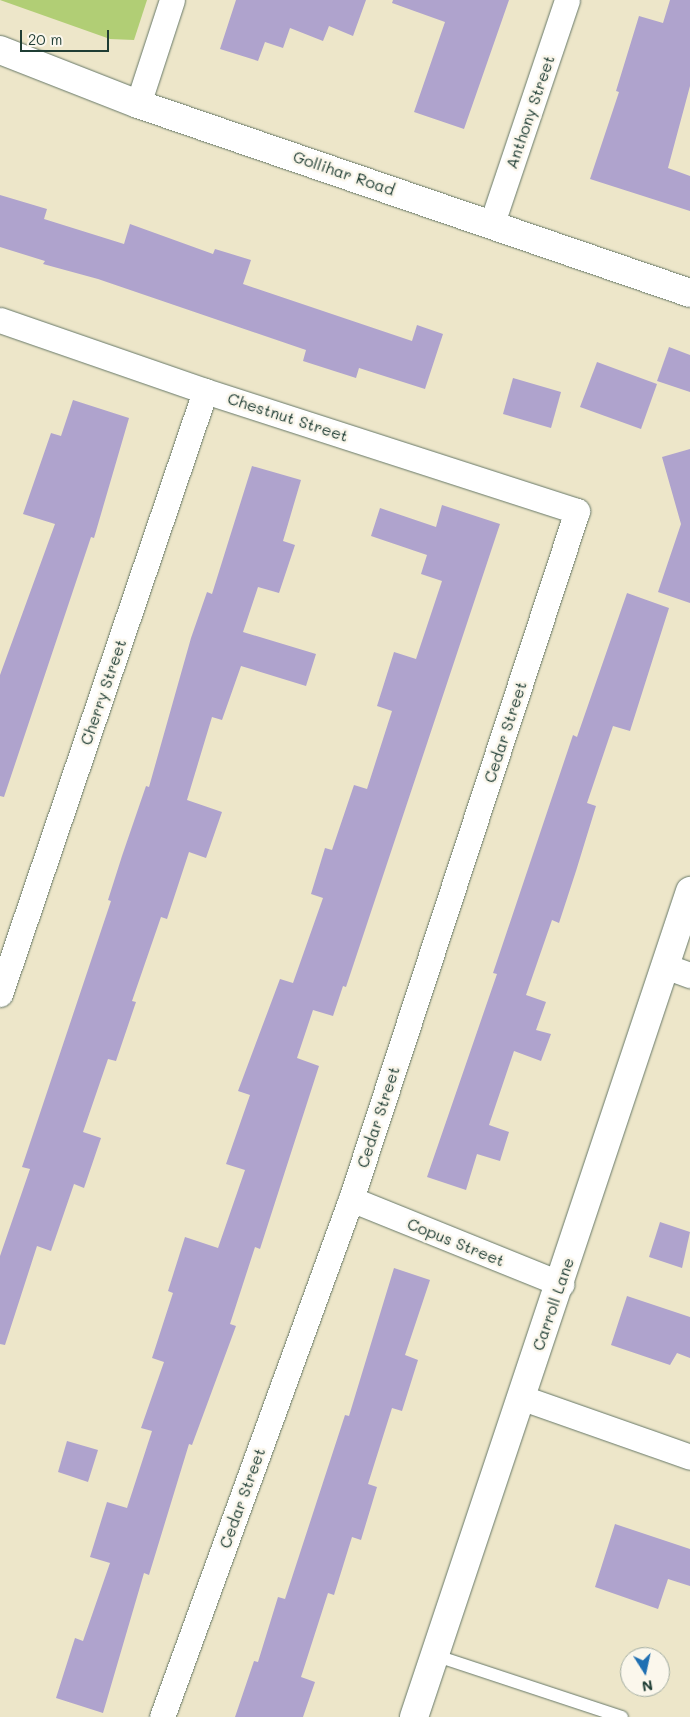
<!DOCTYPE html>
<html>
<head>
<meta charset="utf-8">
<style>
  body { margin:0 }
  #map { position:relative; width:690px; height:1717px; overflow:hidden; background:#ede6c9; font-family:Mali,sans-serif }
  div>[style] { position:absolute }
  .green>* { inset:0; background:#b1ce75 }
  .building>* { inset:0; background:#afa3cd }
  .roads { filter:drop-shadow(0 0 1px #677868) drop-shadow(0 0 1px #677868) }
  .service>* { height:12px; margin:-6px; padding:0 6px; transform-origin:6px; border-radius:6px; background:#fff }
  .minor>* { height:25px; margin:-12.5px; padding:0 12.5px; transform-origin:12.5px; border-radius:12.5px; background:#fff }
  .tertiary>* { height:28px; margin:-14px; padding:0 14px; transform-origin:14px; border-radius:14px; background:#fff }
  .secondary>* { height:28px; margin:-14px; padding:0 14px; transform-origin:14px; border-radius:14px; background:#fff }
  span { translate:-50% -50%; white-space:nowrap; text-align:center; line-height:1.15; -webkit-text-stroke:5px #fbf7ec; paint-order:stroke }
  .street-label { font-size:16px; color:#1f3d34 }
  .north { position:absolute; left:620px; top:1647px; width:50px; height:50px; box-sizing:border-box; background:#fbf7ec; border:1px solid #a3ada2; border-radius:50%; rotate:170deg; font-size:14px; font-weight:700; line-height:20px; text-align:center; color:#1f3d34 }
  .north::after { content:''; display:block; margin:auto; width:18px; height:22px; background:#1f6fb2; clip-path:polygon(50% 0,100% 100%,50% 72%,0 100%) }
  .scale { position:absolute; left:20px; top:30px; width:89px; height:22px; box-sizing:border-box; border:2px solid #1f3d34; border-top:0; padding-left:6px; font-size:15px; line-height:18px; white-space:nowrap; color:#1f3d34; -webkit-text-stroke:4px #fbf7ec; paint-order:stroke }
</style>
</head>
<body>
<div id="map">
  <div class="green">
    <i style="clip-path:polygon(0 0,147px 0,134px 40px,110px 39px)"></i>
  </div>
  <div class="building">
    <i style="clip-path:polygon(236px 0,366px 0,353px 36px,329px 26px,323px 41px,290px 28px,283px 48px,265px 42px,258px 61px,220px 49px)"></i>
    <i style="clip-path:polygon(393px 0,509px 0,464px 129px,414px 112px,445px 22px,392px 3px)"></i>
    <i style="clip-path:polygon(670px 0,690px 0,690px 86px,668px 168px,690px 176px,690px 211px,590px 179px,619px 92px,616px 91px,639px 16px,663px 23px)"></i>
    <i style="clip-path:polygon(0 195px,47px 209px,44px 219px,124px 244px,130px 224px,213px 254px,215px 249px,251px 260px,243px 284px,412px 341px,417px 325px,443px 334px,425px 389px,359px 368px,356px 378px,303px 361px,306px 350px,98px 279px,43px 264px,45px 261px,0 247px)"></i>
    <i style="clip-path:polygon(669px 347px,690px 355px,690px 392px,657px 381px)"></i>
    <i style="clip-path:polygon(597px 362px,657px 384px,641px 429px,580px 407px)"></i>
    <i style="clip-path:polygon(513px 378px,561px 392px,551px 428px,503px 414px)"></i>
    <i style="clip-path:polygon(73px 400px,129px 418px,94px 538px,91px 537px,4px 797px,0 796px,0 675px,55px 524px,23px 514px,51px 433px,61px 436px)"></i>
    <i style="clip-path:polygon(690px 449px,690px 603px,658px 592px,681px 524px,662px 457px)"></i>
    <i style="clip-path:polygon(252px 466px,301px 480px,283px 541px,295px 545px,279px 593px,258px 587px,243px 632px,316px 654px,306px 686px,241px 666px,222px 720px,212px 717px,187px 800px,222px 812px,206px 858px,189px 852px,167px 919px,161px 917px,132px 1001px,136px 1002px,116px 1061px,108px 1059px,83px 1132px,101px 1138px,84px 1188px,74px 1184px,51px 1251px,37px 1246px,5px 1345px,0 1344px,0 1256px,30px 1169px,22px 1167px,111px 901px,108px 900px,122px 856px,146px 786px,149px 787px,191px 638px,207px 592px,212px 594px)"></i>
    <i style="clip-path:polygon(442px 505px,500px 524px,346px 987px,343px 986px,333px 1016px,313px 1010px,297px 1058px,319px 1066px,260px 1249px,255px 1247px,230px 1324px,236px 1326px,192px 1445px,189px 1444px,149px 1575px,144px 1573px,103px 1713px,56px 1698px,75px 1638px,83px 1641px,110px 1563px,90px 1557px,107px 1502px,127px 1508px,152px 1431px,141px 1428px,164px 1362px,152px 1358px,173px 1293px,168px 1291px,185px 1237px,218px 1248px,245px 1170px,226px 1164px,250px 1095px,238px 1091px,280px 979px,293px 983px,323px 898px,311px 894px,325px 848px,332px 850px,354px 785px,367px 789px,392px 711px,377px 706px,394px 652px,416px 659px,442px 581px,421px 574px,427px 555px,371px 536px,380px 508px,436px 527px)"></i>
    <i style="clip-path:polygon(627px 593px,669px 608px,630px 731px,613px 726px,587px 803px,596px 806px,576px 871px,559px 923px,552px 920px,526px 995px,546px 1002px,536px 1030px,551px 1034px,541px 1061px,514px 1051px,489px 1125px,509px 1132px,500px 1161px,477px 1154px,466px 1190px,427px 1177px,497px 974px,493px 973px,573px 735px,577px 737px)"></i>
    <i style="clip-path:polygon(660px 1222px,690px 1232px,682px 1268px,649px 1257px)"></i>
    <i style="clip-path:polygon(394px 1268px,430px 1280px,405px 1355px,418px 1360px,402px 1411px,392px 1408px,368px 1484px,377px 1487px,361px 1540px,352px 1537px,334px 1595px,328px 1593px,301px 1677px,315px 1682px,303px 1717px,235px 1717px,254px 1661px,258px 1662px,278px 1597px,285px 1599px,345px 1415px,349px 1416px)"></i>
    <i style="clip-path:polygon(627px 1296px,690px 1317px,690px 1358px,677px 1353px,670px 1365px,611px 1345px)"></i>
    <i style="clip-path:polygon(67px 1441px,98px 1450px,88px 1482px,58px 1472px)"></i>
    <i style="clip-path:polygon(615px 1524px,690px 1549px,690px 1586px,668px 1579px,658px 1609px,595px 1587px)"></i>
  </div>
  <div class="roads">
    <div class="service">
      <i style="left:434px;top:1655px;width:198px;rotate:18.3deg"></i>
    </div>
    <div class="minor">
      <i style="left:138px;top:104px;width:109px;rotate:-71.9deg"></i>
      <i style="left:492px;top:223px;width:235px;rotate:-71.4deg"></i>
      <i style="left:0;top:320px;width:217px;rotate:19.1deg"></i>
      <i style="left:205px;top:391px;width:391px;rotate:17.9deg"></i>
      <i style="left:577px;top:511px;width:724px;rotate:108.18deg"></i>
      <i style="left:351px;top:1199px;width:551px;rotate:110.05deg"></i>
      <i style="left:665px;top:966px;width:27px;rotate:20deg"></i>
      <i style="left:0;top:994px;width:637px;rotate:-71.22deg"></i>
      <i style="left:351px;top:1199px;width:227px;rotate:22deg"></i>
      <i style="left:520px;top:1397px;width:180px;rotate:19.4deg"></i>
    </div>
    <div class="tertiary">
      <i style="left:414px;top:1717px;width:871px;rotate:-71.52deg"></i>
    </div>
    <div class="secondary">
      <i style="left:0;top:50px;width:148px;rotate:21.4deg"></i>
      <i style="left:138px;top:104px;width:583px;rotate:18.9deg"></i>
    </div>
  </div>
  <div class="street-label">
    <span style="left:530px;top:112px;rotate:-71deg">Anthony Street</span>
    <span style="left:344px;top:173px;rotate:19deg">Gollihar Road</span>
    <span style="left:288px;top:417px;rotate:18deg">Chestnut Street</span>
    <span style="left:103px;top:692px;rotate:-71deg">Cherry Street</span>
    <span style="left:505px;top:732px;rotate:-72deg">Cedar Street</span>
    <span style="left:378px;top:1117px;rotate:-72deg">Cedar Street</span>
    <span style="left:456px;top:1242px;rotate:22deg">Copus Street</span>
    <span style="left:553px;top:1304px;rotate:-71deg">Carroll Lane</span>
    <span style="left:242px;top:1498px;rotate:-70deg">Cedar Street</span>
  </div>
  <div class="north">N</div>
  <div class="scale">20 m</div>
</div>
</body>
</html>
